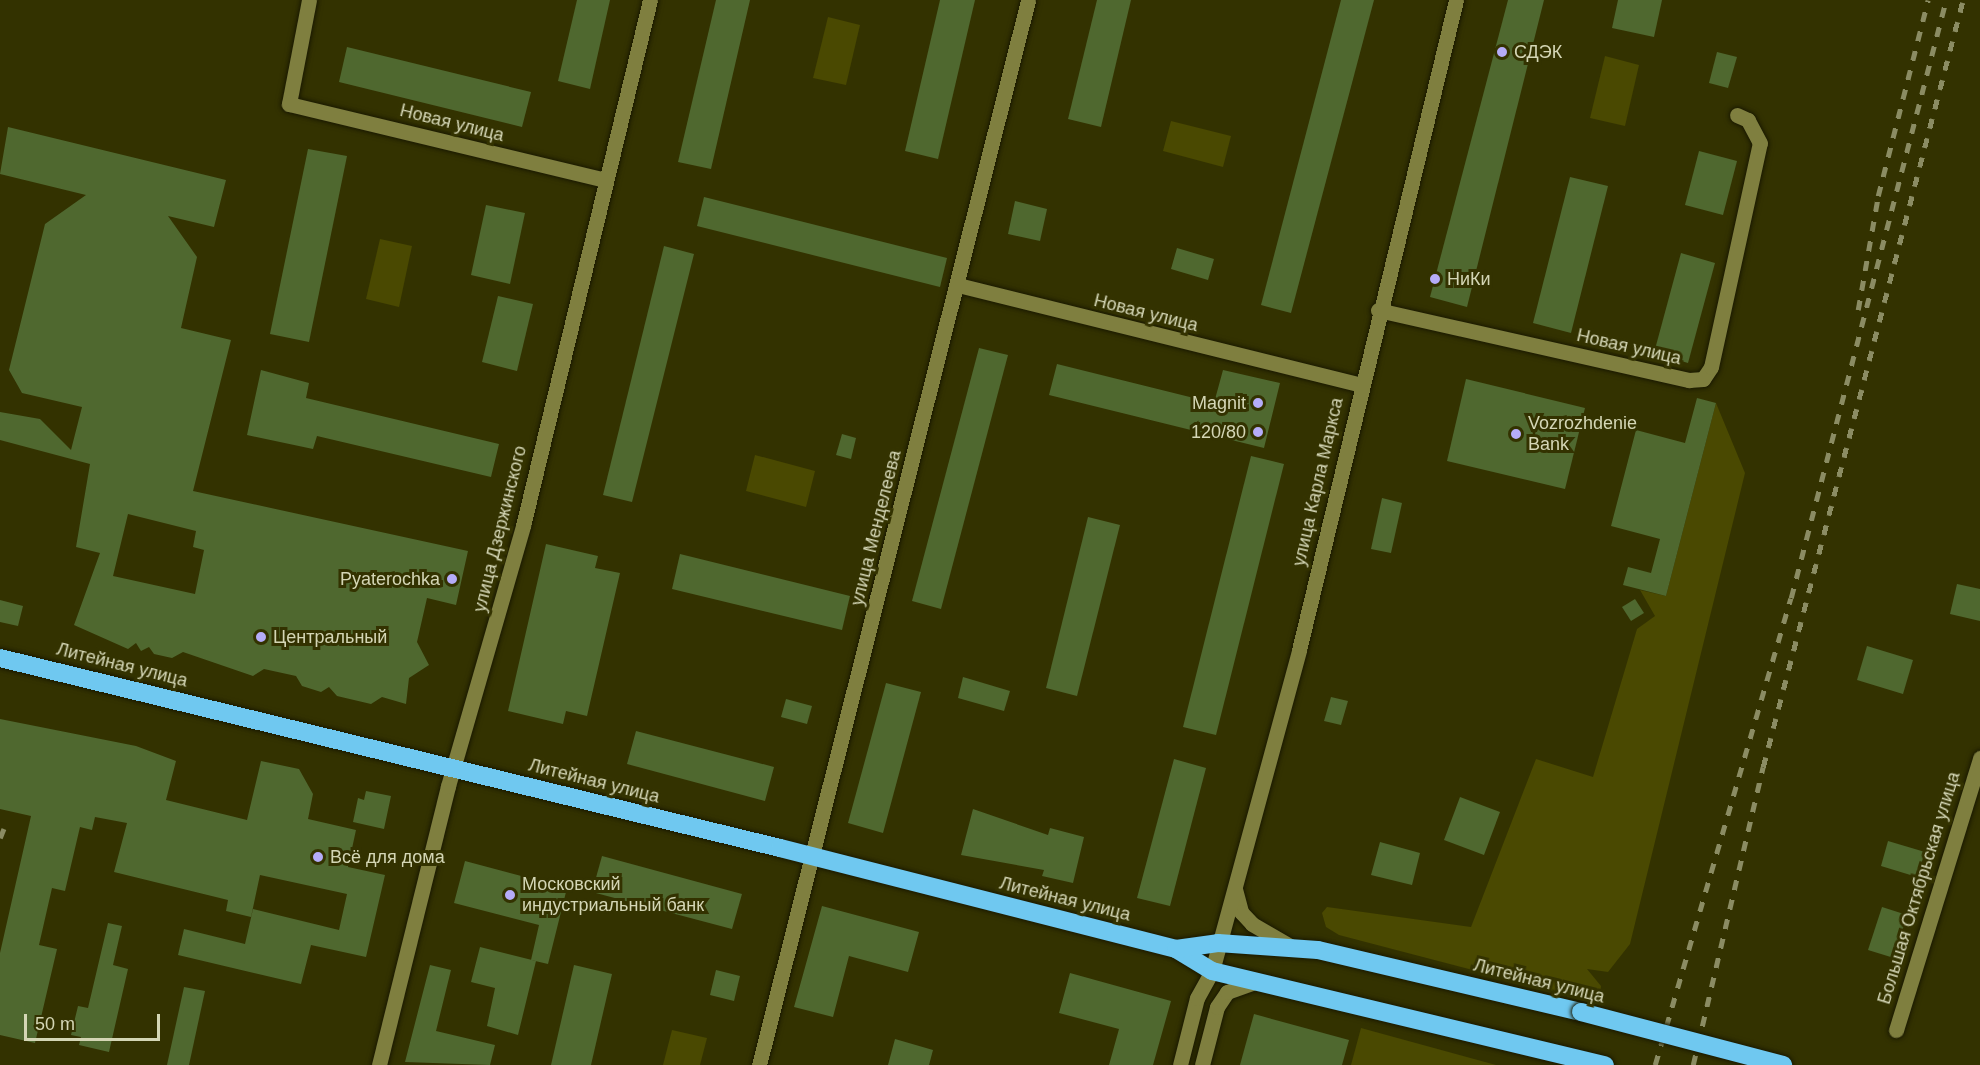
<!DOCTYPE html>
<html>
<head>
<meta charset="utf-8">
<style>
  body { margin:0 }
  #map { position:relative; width:1980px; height:1065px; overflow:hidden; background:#333200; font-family:Helvetica,sans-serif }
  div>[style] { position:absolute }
  .green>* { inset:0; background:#4a4901 }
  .building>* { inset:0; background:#4f682f }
  .roads { filter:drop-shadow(0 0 2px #1a1900) drop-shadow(0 0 2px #1a1900) }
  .minor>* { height:15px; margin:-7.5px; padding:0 7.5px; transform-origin:7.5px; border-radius:7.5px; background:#7f7f3f }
  .highway>* { height:18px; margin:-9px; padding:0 9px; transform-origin:9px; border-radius:9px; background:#6fc8f0 }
  .rail>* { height:4.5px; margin-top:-2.25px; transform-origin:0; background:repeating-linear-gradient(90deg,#8b8c63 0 10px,transparent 0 20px) }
  .bridges { filter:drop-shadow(0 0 2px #1a1900) drop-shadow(0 0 2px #1a1900) }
  .highway-bridge>* { height:18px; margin:-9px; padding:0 9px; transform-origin:9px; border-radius:9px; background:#6fc8f0 }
  .dots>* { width:16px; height:16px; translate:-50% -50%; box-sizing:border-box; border:3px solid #333200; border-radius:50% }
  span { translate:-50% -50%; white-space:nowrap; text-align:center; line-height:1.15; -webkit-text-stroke:6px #333200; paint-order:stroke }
  .poi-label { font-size:18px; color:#d4d6b5 }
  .left { translate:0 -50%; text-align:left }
  .right { translate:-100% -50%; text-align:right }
  .street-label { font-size:18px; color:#d4d6b5 }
  .scale { position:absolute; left:24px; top:1014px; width:136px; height:27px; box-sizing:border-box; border:3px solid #d4d6b5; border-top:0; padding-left:8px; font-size:18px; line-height:21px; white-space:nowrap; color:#d4d6b5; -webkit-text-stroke:4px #333200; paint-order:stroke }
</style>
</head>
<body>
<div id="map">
  <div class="green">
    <i style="clip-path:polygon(828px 17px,860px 25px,846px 85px,813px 78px)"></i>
    <i style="clip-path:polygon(1605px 56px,1639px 65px,1625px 126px,1590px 118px)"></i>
    <i style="clip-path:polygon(1171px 121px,1231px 136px,1223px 167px,1163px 151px)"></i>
    <i style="clip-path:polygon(380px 239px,412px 246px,399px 307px,366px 299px)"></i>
    <i style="clip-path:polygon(1716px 403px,1745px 473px,1630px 944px,1608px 972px,1587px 969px,1601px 986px,1599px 1003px,1339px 935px,1326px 927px,1322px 913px,1327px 907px,1471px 927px,1536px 759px,1593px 777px,1637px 629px,1655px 616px,1640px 590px,1666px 596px)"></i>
    <i style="clip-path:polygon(755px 455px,815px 471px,806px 507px,746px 491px)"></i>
    <i style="clip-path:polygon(1361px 1028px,1496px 1065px,1351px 1065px)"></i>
    <i style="clip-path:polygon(672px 1030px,707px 1038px,700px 1065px,663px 1065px)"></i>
  </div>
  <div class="building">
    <i style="clip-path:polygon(577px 0,610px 0,590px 89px,558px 81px)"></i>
    <i style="clip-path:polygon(716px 0,750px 0,711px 169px,678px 162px)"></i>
    <i style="clip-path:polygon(940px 0,975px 0,938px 159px,905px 151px)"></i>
    <i style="clip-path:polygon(1097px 0,1131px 0,1101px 127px,1068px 119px)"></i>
    <i style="clip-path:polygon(1341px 0,1374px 0,1291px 313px,1261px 305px)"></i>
    <i style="clip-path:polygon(1508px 0,1544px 0,1467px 307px,1430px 297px)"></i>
    <i style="clip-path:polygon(1618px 0,1662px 0,1654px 37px,1612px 28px)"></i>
    <i style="clip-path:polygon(347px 47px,531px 92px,522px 127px,339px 82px)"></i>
    <i style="clip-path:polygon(1717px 52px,1737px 57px,1728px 88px,1709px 83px)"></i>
    <i style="clip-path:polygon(evenodd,8px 127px,226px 180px,214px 227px,168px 216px,197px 257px,181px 328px,231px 340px,193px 491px,468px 551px,456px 605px,427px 598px,417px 642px,429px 665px,409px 678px,406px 704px,382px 697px,371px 704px,337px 696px,329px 687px,321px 692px,302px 686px,296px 676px,264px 669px,253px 676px,183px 652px,172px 658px,154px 654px,149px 647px,141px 651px,136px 643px,128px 649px,74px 625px,100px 553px,76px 547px,90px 464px,0 440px,0 412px,40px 419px,71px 450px,82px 407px,22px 393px,9px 370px,45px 224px,86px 195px,0 174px,8px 127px,128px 514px,196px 531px,193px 547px,204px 550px,195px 594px,113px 576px,128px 514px)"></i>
    <i style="clip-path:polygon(308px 149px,347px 156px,309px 342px,270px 334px)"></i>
    <i style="clip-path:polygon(1699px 151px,1737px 161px,1723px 215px,1685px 205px)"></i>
    <i style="clip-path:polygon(1570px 177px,1608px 186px,1571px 333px,1533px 323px)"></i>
    <i style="clip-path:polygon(704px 197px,947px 258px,940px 287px,697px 226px)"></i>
    <i style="clip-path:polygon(1015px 201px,1047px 209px,1040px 241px,1008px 234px)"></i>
    <i style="clip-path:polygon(486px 205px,525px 213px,510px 284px,471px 275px)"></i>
    <i style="clip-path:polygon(664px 246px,694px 254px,632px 502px,603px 495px)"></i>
    <i style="clip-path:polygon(1177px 248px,1214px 259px,1208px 280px,1171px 269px)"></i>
    <i style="clip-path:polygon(1681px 253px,1715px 263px,1688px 363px,1654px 353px)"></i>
    <i style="clip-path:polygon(498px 296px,533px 304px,517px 371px,482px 362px)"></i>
    <i style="clip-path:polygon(979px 348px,1008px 355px,941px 609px,912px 601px)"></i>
    <i style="clip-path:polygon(1057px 364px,1214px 403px,1223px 370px,1280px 383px,1264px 448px,1049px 395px)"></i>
    <i style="clip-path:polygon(261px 370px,309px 383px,306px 398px,499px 444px,491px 477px,317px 436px,313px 449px,247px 435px)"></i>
    <i style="clip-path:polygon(1466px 379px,1585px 408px,1565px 489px,1447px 461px)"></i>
    <i style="clip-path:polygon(1697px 398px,1716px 403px,1666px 596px,1623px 585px,1628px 567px,1651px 573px,1660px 539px,1611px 526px,1636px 430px,1685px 443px)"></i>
    <i style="clip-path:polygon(842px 434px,856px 438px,851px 459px,836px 455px)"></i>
    <i style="clip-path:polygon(1251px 456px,1284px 464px,1216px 735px,1183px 727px)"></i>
    <i style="clip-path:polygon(1382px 498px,1402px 503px,1391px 553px,1371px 549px)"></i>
    <i style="clip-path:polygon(1088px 517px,1120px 525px,1077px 696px,1046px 688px)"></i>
    <i style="clip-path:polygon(546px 544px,598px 556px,595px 568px,620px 573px,587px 716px,566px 711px,563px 724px,508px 711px)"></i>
    <i style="clip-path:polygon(680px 554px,850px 596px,842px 630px,672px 589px)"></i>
    <i style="clip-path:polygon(1957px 584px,1980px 589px,1980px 621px,1950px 614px)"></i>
    <i style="clip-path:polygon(1635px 599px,1644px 613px,1631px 621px,1622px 607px)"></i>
    <i style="clip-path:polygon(0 600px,23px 606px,18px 626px,0 622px)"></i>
    <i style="clip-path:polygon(1867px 646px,1913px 660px,1903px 694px,1857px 680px)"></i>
    <i style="clip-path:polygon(963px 677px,1010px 691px,1004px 711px,958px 698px)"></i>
    <i style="clip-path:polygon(886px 683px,921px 692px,883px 833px,848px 823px)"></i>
    <i style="clip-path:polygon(1331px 697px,1348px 701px,1341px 725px,1324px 721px)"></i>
    <i style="clip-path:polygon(786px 699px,812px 706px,807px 724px,781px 717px)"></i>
    <i style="clip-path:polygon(0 719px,136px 746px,176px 761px,166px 800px,247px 820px,261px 761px,299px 769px,313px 794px,308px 819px,356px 830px,348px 867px,385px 875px,366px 957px,311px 945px,301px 984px,178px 955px,184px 929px,245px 944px,253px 909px,339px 930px,347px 894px,260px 875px,251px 917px,226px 911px,228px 900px,114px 872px,127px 823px,95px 817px,92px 830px,80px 827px,65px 891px,52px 888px,39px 945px,57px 949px,35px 1043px,0 1035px,0 953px,31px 816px,0 809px)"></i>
    <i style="clip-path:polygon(636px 731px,774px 767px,765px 801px,627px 764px)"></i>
    <i style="clip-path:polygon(1174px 759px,1206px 768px,1170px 906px,1137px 898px)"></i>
    <i style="clip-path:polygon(366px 791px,391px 796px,384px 829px,353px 822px,358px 798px,364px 800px)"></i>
    <i style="clip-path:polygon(1460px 797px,1500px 812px,1484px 855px,1444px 840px)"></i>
    <i style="clip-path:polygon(973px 809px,1048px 835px,1050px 828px,1084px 837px,1073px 883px,1042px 876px,1044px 870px,961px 855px)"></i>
    <i style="clip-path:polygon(1888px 841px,1925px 852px,1917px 877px,1881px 866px)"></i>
    <i style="clip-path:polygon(1380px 842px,1420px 853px,1412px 885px,1371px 875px)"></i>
    <i style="clip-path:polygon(602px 856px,742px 894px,732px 929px,592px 892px)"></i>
    <i style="clip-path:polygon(465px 861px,567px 888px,548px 964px,531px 960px,539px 925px,454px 903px)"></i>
    <i style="clip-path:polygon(822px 906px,919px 932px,908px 972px,849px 956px,833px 1017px,794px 1007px)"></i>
    <i style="clip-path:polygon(1882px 907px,1907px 915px,1894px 958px,1868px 950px)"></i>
    <i style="clip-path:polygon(108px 923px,122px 926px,113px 965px,128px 969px,109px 1052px,79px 1045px,81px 1037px,71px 1035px,78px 1006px,88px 1008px)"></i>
    <i style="clip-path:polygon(480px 947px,536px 961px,518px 1035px,487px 1026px,495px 988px,471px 982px)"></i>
    <i style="clip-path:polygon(430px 965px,451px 970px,436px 1031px,495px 1045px,490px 1065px,405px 1062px)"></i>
    <i style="clip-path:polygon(574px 965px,612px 974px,591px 1065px,551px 1065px)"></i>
    <i style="clip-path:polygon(716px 970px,740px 976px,734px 1001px,710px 995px)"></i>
    <i style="clip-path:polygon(1070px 973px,1171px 1001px,1153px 1065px,1109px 1065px,1119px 1029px,1059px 1013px)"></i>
    <i style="clip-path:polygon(184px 987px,205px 991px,189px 1065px,167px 1065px)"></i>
    <i style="clip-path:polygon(1254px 1014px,1349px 1040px,1342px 1065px,1240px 1065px)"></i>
    <i style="clip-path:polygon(895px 1039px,933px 1050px,929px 1065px,888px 1065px)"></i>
  </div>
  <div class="roads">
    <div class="minor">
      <i style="left:309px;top:0;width:106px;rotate:100.9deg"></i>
      <i style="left:289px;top:104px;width:326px;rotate:13.5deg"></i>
      <i style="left:958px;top:285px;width:415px;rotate:13.9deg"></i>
      <i style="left:1378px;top:310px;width:319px;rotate:12.7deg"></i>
      <i style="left:1689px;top:380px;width:14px;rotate:-4deg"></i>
      <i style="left:1703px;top:379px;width:14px;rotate:-56deg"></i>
      <i style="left:1711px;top:367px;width:229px;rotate:-77.7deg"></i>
      <i style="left:1760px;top:143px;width:26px;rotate:-118deg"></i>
      <i style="left:1748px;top:120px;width:12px;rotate:-156deg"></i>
      <i style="left:1235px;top:889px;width:24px;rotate:75deg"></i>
      <i style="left:1241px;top:912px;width:16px;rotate:47deg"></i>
      <i style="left:1252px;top:924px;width:44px;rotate:30.1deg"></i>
      <i style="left:1896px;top:1030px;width:285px;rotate:-72.8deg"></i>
      <i style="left:379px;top:1065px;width:287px;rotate:-76.1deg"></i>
      <i style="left:448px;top:786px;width:271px;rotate:-73.9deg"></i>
      <i style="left:523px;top:526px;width:541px;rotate:-76.43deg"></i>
      <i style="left:759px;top:1065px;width:1098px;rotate:-75.82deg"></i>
      <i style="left:1180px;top:1065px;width:69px;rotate:-75.8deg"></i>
      <i style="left:1197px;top:998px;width:31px;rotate:-61deg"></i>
      <i style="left:1212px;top:971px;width:333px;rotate:-74.8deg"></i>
      <i style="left:1299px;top:650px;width:669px;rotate:-76.42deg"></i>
      <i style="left:1202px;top:1065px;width:60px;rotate:-75.5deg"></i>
      <i style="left:1217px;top:1007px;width:18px;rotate:-56deg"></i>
      <i style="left:1227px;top:992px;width:29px;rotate:-20deg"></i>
    </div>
    <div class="highway">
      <i style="left:0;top:658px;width:803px;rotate:13.69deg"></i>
      <i style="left:780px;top:848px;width:409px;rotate:14.3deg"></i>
      <i style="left:1176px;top:949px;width:42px;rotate:31.4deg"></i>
      <i style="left:1212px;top:971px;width:404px;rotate:13.5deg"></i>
      <i style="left:1176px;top:949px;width:42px;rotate:-8.1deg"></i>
      <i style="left:1218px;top:943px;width:100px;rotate:4deg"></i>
      <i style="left:1318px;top:950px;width:270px;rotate:13.3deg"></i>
    </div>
  </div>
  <div class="rail">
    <i style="left:1858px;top:310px;width:116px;rotate:-80deg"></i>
    <i style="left:1878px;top:196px;width:202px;rotate:-75.7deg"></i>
    <i style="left:0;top:838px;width:18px;rotate:-68deg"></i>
    <i style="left:1655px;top:1065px;width:486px;rotate:-73.8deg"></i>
    <i style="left:1791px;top:598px;width:618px;rotate:-75.47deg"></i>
    <i style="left:1693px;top:1065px;width:306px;rotate:-76.8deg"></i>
    <i style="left:1763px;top:767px;width:793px;rotate:-75.39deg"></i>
  </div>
  <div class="bridges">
    <div class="highway-bridge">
      <i style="left:1581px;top:1012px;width:209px;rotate:14.7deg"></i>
    </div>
  </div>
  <div class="dots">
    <i style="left:1502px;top:52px;background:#b5acf8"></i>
    <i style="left:1435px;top:279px;background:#b5acf8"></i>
    <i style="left:1258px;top:403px;background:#b5acf8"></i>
    <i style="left:1258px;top:432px;background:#b5acf8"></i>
    <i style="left:1516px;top:434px;background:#b5acf8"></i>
    <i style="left:452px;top:579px;background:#b5acf8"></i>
    <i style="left:261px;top:637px;background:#b5acf8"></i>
    <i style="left:318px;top:857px;background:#b5acf8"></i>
    <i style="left:510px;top:895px;background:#b5acf8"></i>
  </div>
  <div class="poi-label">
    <span class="left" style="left:1514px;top:52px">СДЭК</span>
    <span class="left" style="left:1447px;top:279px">НиКи</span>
    <span class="right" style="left:1246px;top:403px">Magnit</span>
    <span class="left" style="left:1528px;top:434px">Vozrozhdenie<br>Bank</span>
    <span class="right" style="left:1246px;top:432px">120/80</span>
    <span class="right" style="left:440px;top:579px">Pyaterochka</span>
    <span class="left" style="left:273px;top:637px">Центральный</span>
    <span class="left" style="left:330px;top:857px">Всё для дома</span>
    <span class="left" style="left:522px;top:895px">Московский<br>индустриальный банк</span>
  </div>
  <div class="street-label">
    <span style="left:452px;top:123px;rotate:14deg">Новая улица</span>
    <span style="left:1146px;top:313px;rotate:14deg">Новая улица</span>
    <span style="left:1629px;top:347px;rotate:13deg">Новая улица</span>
    <span style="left:1318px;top:482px;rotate:-77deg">улица Карла Маркса</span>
    <span style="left:876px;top:528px;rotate:-76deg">улица Менделеева</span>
    <span style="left:500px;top:529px;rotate:-76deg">улица Дзержинского</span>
    <span style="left:122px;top:665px;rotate:14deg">Литейная улица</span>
    <span style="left:594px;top:781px;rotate:14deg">Литейная улица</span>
    <span style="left:1919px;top:888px;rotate:-73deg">Большая Октябрьская улица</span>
    <span style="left:1065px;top:899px;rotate:14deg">Литейная улица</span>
    <span style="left:1539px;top:981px;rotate:14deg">Литейная улица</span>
  </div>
  <div class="scale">50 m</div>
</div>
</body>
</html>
